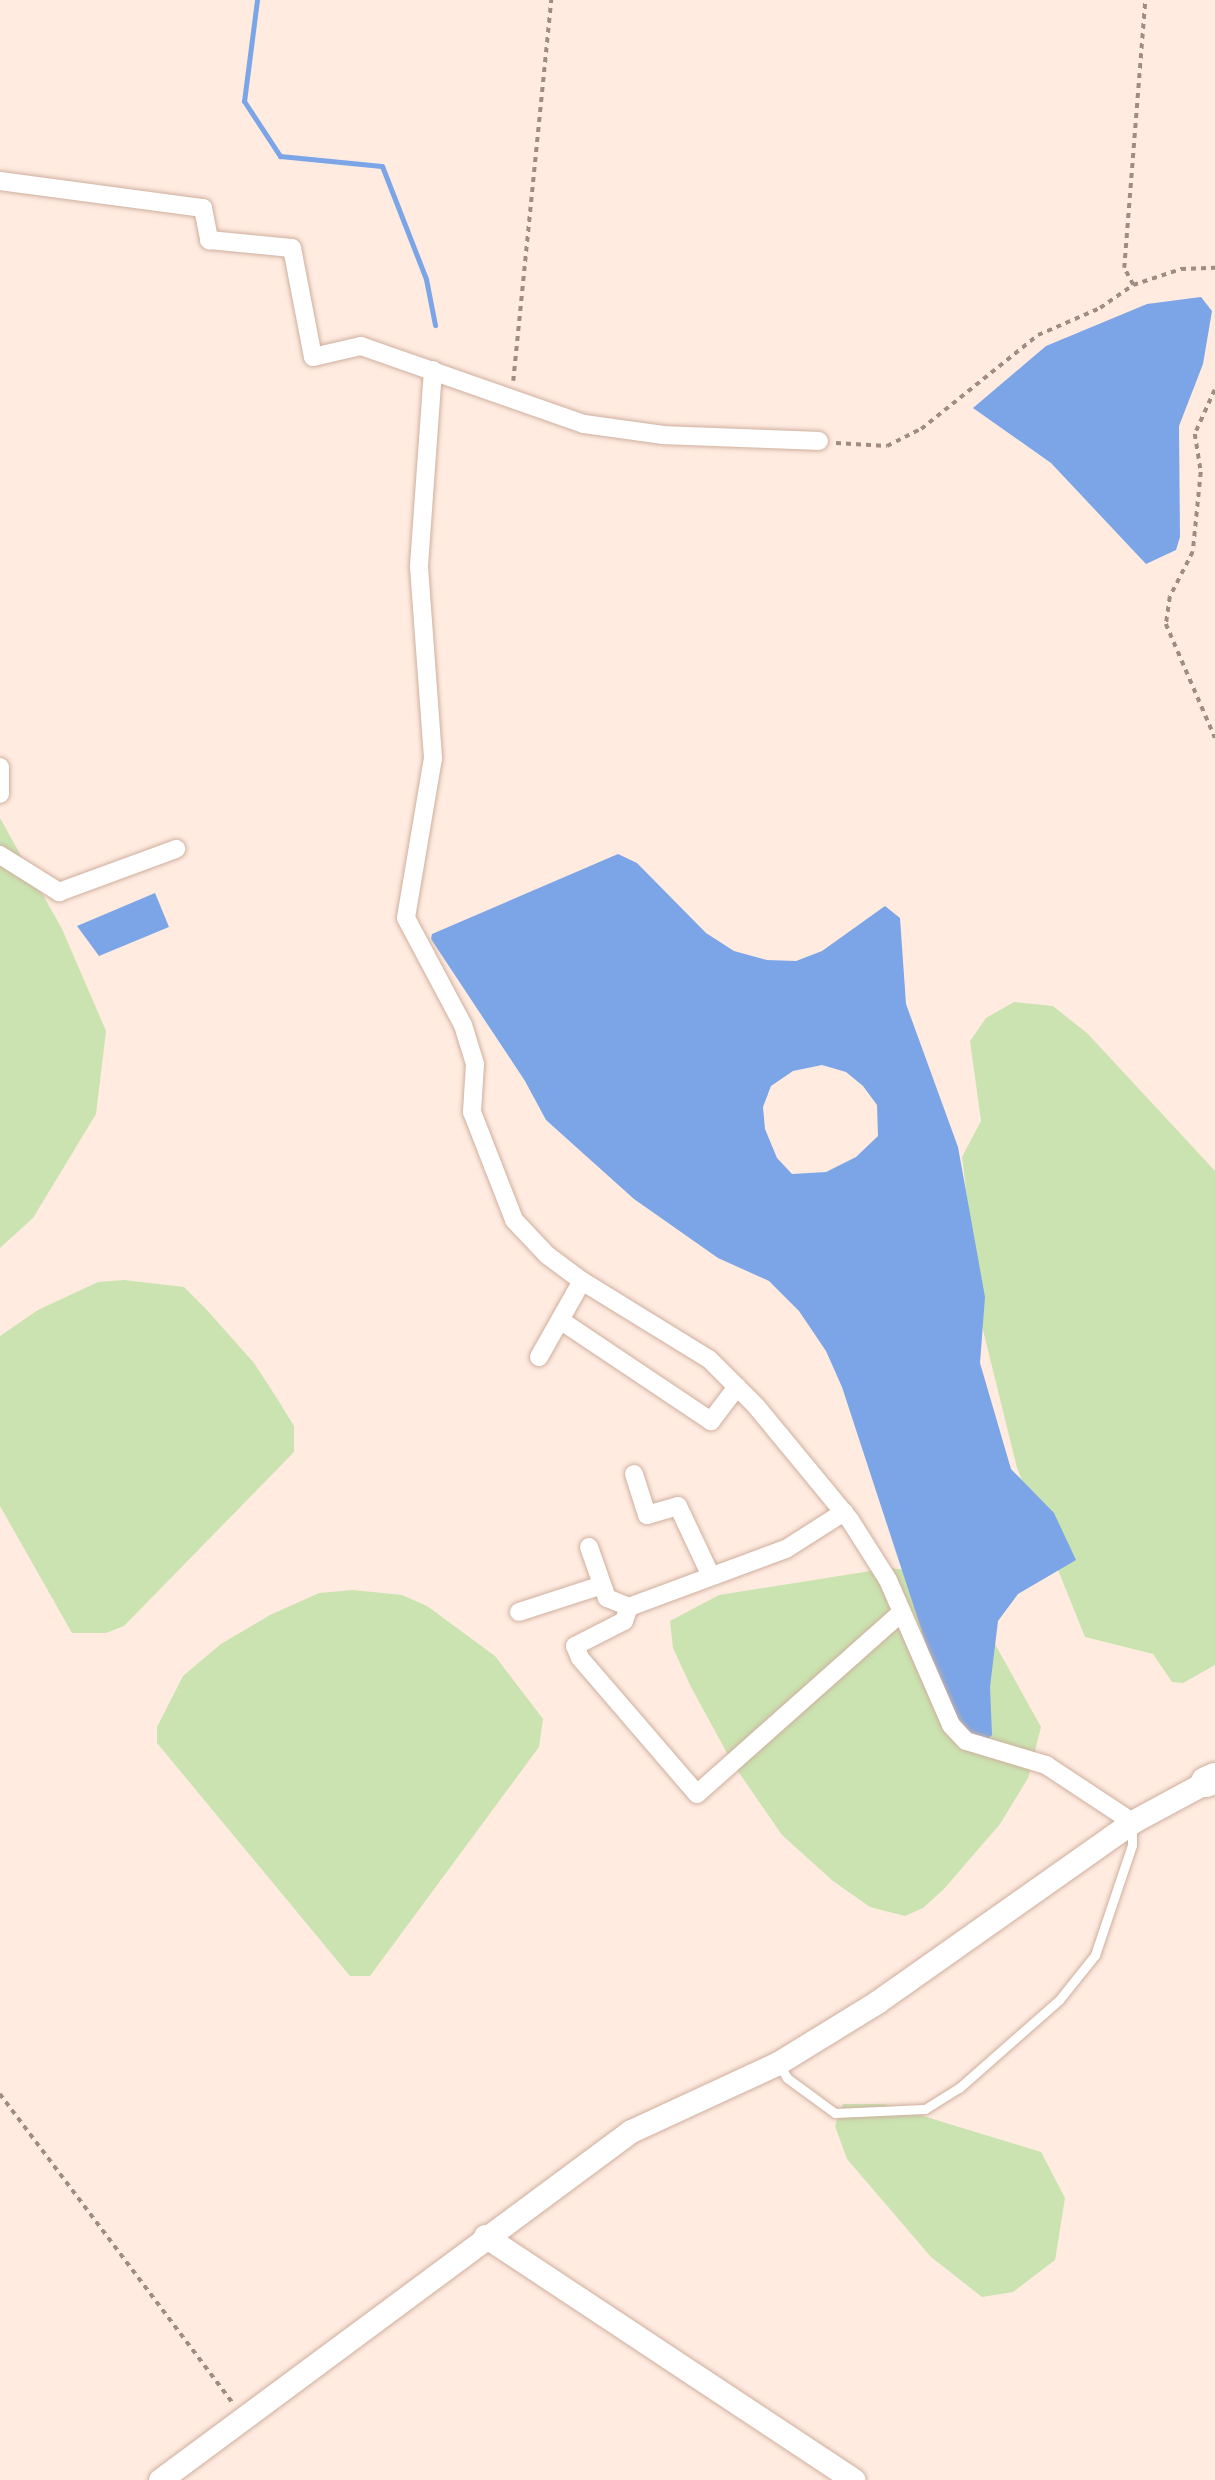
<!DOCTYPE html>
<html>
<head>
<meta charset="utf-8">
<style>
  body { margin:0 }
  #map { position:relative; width:1215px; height:2480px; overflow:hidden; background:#ffebe0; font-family:"PT Sans",sans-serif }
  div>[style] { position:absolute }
  .green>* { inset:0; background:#cae3b0 }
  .water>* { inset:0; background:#7ca5e7 }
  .stream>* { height:5px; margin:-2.5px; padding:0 2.5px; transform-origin:2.5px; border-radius:2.5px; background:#7ca5e7 }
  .path>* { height:3.5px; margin-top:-1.75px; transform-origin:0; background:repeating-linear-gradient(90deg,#9d8d85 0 5px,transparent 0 10px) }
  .roads { filter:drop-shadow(0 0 2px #ceaf9e) drop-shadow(0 0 2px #ceaf9e) }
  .service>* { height:9px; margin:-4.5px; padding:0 4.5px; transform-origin:4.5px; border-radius:4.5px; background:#fff }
  .minor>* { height:18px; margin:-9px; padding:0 9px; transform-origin:9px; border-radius:9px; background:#fff }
  .tertiary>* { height:23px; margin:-11.5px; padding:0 11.5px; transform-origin:11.5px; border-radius:11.5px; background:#fff }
  .primary>* { height:30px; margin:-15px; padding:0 15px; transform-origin:15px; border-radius:15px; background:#fff }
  span { translate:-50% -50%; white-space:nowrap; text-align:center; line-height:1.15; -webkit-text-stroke:5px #fff; paint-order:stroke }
</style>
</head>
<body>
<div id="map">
  <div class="green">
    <i style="clip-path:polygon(0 818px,62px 929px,106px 1031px,96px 1114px,33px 1218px,0 1248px)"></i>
    <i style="clip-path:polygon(1014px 1002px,1053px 1006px,1088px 1034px,1215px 1171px,1215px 1665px,1183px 1683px,1172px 1682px,1153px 1654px,1085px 1637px,1017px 1468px,983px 1330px,962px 1157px,981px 1121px,970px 1041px,986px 1018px)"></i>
    <i style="clip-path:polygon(124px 1280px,184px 1287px,206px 1309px,254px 1363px,278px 1400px,294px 1426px,294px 1452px,124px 1626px,106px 1633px,72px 1633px,0 1506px,0 1336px,38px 1310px,98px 1282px)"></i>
    <i style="clip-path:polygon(889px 1568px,945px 1574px,985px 1626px,1041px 1727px,1028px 1778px,1000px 1824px,944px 1889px,923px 1908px,905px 1916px,870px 1907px,833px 1881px,782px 1835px,733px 1764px,691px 1687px,673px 1648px,670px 1621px,719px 1595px)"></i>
    <i style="clip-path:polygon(353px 1590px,402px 1595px,427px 1606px,495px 1656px,543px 1719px,539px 1747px,370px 1976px,350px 1976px,157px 1743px,157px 1727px,183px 1676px,221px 1644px,270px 1615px,319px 1593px)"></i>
    <i style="clip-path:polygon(843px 2104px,884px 2104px,1041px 2152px,1065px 2198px,1055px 2260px,1013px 2292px,982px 2297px,931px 2257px,847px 2159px,835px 2126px)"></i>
  </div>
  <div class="water">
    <i style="clip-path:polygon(1201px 297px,1212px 311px,1203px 364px,1179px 426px,1180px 537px,1176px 550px,1146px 564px,1051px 463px,973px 408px,1046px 346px,1147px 304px)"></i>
    <i style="clip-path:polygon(evenodd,618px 854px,637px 863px,706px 933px,734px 951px,767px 960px,796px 961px,822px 951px,885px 906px,900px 918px,906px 1004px,958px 1147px,985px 1297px,980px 1363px,1011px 1469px,1054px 1513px,1076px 1560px,1018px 1594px,998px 1621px,990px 1687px,992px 1735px,988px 1739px,974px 1736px,958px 1722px,931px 1659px,842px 1387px,826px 1351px,799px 1311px,769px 1281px,718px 1258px,634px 1199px,546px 1120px,525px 1081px,431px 939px,432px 934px,618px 854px,822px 1065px,846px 1072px,863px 1086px,877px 1105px,878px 1136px,856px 1157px,826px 1172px,792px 1174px,777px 1158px,765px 1129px,763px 1107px,771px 1086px,793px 1071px,822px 1065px)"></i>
    <i style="clip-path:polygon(155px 893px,169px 927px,99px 956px,77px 926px)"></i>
  </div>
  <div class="stream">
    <i style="left:257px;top:0;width:102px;rotate:97.3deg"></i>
    <i style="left:244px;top:101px;width:66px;rotate:56.8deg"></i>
    <i style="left:280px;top:156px;width:102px;rotate:5.6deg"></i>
    <i style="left:382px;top:166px;width:121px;rotate:68.7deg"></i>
    <i style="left:426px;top:279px;width:47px;rotate:78.9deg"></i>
  </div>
  <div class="path">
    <i style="left:1133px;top:285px;width:19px;rotate:-118deg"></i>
    <i style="left:1124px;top:268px;width:269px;rotate:-85.5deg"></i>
    <i style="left:513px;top:381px;width:383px;rotate:-84.3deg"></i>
    <i style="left:1215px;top:390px;width:48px;rotate:114.4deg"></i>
    <i style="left:1195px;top:434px;width:38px;rotate:81deg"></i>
    <i style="left:1201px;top:472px;width:80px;rotate:95.7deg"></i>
    <i style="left:1193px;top:552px;width:51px;rotate:117.1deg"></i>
    <i style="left:1170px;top:597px;width:27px;rotate:98deg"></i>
    <i style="left:1166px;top:624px;width:124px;rotate:66.7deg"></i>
    <i style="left:836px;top:443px;width:51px;rotate:3.4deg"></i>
    <i style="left:887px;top:446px;width:38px;rotate:-27deg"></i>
    <i style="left:921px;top:429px;width:150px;rotate:-38.8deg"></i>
    <i style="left:1038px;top:335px;width:68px;rotate:-23.5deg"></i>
    <i style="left:1100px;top:308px;width:40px;rotate:-34.9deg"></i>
    <i style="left:1133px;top:285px;width:51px;rotate:-18.4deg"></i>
    <i style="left:1181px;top:269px;width:34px;rotate:-2deg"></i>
    <i style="left:0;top:2094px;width:387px;rotate:53deg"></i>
  </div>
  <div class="roads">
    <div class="service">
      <i style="left:779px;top:2065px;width:15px;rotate:58deg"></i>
      <i style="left:787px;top:2078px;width:59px;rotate:36.1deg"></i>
      <i style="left:835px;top:2113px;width:90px;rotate:-2.5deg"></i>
      <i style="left:925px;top:2109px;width:40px;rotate:-32deg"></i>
      <i style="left:959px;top:2088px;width:133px;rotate:-41.3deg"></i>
      <i style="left:1059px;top:2000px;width:58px;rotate:-51.3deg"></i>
      <i style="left:1095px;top:1955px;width:116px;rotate:-71.4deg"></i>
      <i style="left:1132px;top:1845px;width:20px;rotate:-90deg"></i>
    </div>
    <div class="minor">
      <i style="left:0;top:181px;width:205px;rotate:7.6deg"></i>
      <i style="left:203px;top:208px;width:33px;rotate:79deg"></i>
      <i style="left:209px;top:240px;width:83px;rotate:5.5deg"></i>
      <i style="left:292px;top:248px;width:111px;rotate:79.1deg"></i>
      <i style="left:313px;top:357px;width:49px;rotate:-12.9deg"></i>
      <i style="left:361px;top:346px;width:236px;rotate:19.3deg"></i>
      <i style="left:584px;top:424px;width:80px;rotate:7.9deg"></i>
      <i style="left:663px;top:435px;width:156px;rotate:2.2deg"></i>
      <i style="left:433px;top:370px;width:197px;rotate:94.1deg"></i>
      <i style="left:419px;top:567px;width:192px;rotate:85.8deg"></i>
      <i style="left:433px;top:758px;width:162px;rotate:99.6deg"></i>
      <i style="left:406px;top:918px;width:121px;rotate:62deg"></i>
      <i style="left:463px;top:1025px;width:41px;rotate:72.9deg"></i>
      <i style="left:475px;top:1064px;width:48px;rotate:93.6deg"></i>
      <i style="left:472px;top:1112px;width:116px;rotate:68.7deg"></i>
      <i style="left:514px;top:1220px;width:48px;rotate:46.7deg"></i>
      <i style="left:547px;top:1255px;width:44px;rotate:36.6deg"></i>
      <i style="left:582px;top:1281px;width:149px;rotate:31.6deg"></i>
      <i style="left:709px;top:1359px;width:66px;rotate:45deg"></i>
      <i style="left:756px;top:1406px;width:148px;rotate:50.5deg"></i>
      <i style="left:850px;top:1520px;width:71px;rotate:57.7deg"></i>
      <i style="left:888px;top:1580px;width:158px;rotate:66.5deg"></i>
      <i style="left:951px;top:1725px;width:22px;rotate:47deg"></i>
      <i style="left:966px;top:1741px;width:84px;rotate:16.7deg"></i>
      <i style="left:1046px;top:1765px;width:103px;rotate:33.5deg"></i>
      <i style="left:0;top:767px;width:27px;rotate:90deg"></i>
      <i style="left:0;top:855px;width:70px;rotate:32.1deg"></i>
      <i style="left:59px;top:892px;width:125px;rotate:-20.2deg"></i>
      <i style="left:560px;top:1320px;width:182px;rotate:33.8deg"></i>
      <i style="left:711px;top:1421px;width:43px;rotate:-52.6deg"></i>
      <i style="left:539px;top:1357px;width:87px;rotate:-60.5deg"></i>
      <i style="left:634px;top:1474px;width:43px;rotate:72.4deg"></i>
      <i style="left:647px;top:1515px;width:32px;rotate:-16deg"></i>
      <i style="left:678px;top:1506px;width:77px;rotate:64.8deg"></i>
      <i style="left:589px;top:1547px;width:54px;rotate:70.6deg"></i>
      <i style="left:607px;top:1598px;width:24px;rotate:22deg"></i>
      <i style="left:629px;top:1607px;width:167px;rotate:-20.3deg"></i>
      <i style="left:786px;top:1549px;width:69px;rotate:-32.5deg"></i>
      <i style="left:629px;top:1607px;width:15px;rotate:110deg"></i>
      <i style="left:624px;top:1621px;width:55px;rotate:153deg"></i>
      <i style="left:575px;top:1646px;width:13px;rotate:67deg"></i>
      <i style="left:580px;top:1658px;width:179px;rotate:49.3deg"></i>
      <i style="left:697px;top:1794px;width:274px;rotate:-41.6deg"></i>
      <i style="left:519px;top:1612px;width:87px;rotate:-18deg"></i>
    </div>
    <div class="tertiary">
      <i style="left:485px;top:2236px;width:442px;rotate:33.5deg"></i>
      <i style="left:160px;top:2480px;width:586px;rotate:-36.54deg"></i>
      <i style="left:631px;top:2131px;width:162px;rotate:-24.8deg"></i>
      <i style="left:778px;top:2063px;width:116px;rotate:-31.6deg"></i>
      <i style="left:877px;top:2002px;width:312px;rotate:-35.2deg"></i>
      <i style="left:1132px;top:1822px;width:84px;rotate:-28.4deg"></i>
    </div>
    <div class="primary">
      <i style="left:1206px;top:1782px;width:10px;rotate:-24deg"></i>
    </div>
  </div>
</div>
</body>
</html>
